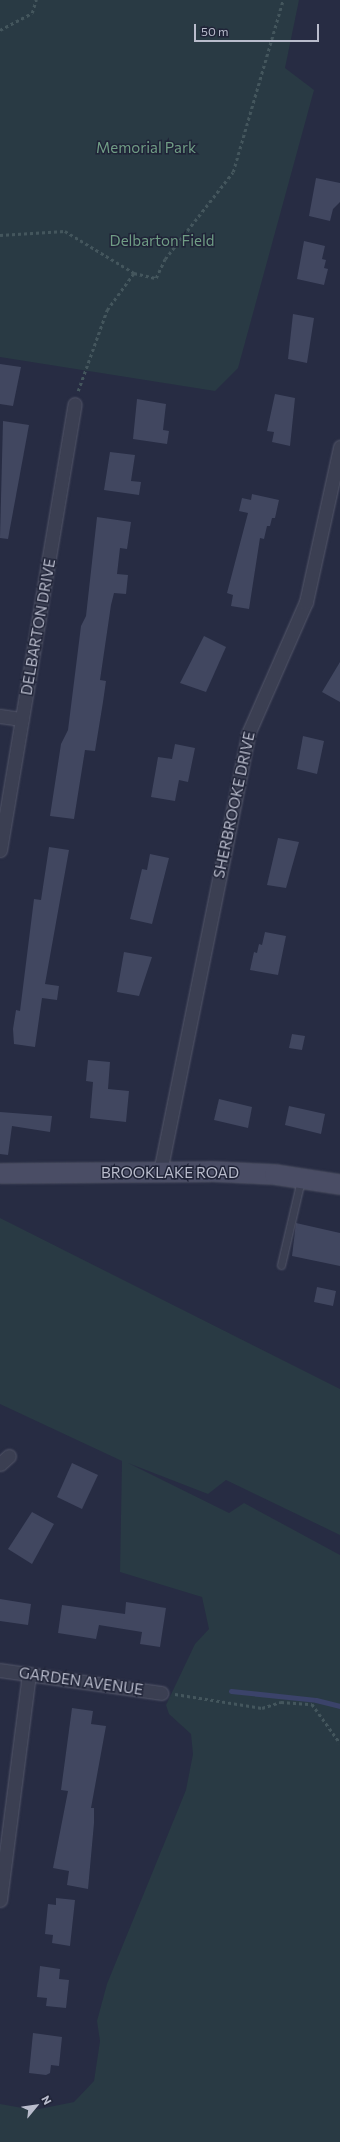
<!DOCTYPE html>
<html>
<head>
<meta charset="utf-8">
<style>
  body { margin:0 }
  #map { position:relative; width:340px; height:2142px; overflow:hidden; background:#272c43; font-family:Commissioner,sans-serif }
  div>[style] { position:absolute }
  .green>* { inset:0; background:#293a44 }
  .stream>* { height:5px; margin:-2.5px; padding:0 2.5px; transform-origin:2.5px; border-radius:2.5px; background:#3b436a }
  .building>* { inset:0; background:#414760 }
  .path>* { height:2.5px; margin-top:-1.25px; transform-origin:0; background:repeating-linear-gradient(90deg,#44565d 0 3px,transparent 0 6px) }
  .roads { filter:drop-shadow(0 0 1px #54576a) drop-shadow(0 0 1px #54576a) }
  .lane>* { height:7px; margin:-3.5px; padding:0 3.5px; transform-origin:3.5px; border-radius:3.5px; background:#3b3f52 }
  .street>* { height:13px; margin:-6.5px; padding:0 6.5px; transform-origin:6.5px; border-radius:6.5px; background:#3b3f52 }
  .secondary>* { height:19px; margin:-9.5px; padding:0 9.5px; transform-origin:9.5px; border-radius:9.5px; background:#4a4d65 }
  span { translate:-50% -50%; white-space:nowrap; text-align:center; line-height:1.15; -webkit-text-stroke:3px #202438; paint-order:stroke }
  .park-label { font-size:15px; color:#709d85 }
  .street-label { font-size:15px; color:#b9bccc }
  .north { position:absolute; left:16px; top:2086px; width:40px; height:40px; -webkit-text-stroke:3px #202438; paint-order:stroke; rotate:61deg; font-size:11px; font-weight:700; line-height:16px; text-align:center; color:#b9bccc }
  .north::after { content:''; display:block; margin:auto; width:14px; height:18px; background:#b9bccc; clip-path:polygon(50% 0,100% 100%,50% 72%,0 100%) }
  .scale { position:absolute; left:194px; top:24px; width:125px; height:18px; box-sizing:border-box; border:2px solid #b9bccc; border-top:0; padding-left:5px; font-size:12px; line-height:14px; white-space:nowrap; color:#b9bccc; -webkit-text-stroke:3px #202438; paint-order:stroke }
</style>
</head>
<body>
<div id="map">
  <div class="green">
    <i style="clip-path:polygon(0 0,299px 0,285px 68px,314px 90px,238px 368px,215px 391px,0 357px)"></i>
    <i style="clip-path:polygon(0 1218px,340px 1389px,340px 1535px,226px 1480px,208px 1494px,128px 1463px,229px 1513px,244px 1503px,340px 1555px,340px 2142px,0 2142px,0 2104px,34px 2110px,74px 2102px,94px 2081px,100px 2041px,97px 2021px,107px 1984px,186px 1790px,193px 1754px,191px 1734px,169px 1714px,166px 1705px,195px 1644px,209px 1629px,202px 1597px,120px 1572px,122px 1461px,0 1404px)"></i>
  </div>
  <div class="stream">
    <i style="left:231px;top:1691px;width:85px;rotate:6deg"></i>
    <i style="left:316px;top:1700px;width:25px;rotate:14deg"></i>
  </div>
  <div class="building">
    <i style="clip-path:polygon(316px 178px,340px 183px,340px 202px,333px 209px,330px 221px,309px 216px)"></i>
    <i style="clip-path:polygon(304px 241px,325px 246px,322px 259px,326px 260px,324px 268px,328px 269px,324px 285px,297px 279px)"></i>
    <i style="clip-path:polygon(293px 314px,314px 318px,307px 363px,288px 359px)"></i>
    <i style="clip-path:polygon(0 364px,21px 367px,13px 406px,0 404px)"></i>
    <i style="clip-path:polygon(275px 394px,295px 398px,290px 446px,272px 442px,274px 432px,267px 431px)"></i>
    <i style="clip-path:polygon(137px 399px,166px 404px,163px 430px,169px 431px,167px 444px,133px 439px)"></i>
    <i style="clip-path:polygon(3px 421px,29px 425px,8px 539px,0 538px)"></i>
    <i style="clip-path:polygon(110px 452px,135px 455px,131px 481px,141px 482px,139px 495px,104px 490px)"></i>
    <i style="clip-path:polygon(252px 494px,279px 500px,275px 518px,272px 518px,270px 526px,267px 526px,264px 539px,260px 538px,249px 609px,231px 606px,233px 595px,227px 593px,248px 513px,239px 511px,242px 498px,251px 500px)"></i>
    <i style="clip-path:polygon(97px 517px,131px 522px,127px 549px,120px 548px,117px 574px,128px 575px,126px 594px,114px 593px,111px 605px,100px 680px,106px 681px,103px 702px,95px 751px,85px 750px,74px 819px,50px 816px,61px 744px,68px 730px,81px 626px,86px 616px)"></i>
    <i style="clip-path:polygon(204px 636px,226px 647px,206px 692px,180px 683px)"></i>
    <i style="clip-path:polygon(340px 662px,340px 702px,322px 692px)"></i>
    <i style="clip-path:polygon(303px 736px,324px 741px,317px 774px,297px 769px)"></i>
    <i style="clip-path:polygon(175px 744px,195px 748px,188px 782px,179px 780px,175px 801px,151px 797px,158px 757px,172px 759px)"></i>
    <i style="clip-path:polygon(278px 838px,299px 842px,286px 888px,267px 885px)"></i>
    <i style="clip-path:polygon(49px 847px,69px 850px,45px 984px,59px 986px,57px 1000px,42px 998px,35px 1047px,14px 1044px,13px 1029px,16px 1010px,20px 1011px,34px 899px,41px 900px)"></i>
    <i style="clip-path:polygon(150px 854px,169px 858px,152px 924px,130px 919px,142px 869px,147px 870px)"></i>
    <i style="clip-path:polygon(265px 932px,286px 936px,278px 975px,250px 970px,254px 952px,257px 953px,259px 944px,262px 945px)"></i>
    <i style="clip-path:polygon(124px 952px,152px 957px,139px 996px,117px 992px)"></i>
    <i style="clip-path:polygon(292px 1034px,305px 1036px,302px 1050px,289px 1048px)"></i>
    <i style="clip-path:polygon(88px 1060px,110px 1062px,108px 1089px,129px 1091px,126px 1122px,90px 1118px,93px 1082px,86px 1081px)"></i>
    <i style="clip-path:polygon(219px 1099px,252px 1107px,248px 1128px,214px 1120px)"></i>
    <i style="clip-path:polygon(289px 1106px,325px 1114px,321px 1134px,285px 1125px)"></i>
    <i style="clip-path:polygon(0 1112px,52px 1116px,50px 1132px,12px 1126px,8px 1155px,0 1154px)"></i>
    <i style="clip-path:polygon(296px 1223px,340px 1233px,340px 1266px,292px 1256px)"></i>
    <i style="clip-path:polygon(317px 1287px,336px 1291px,333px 1306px,314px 1302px)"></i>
    <i style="clip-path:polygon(72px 1463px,98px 1475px,82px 1509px,57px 1497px)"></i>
    <i style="clip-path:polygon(32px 1512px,54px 1524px,32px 1564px,8px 1549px)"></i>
    <i style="clip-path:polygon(0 1599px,31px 1604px,28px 1625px,0 1621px)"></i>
    <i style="clip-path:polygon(126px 1602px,166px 1608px,160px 1647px,140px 1644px,142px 1632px,99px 1625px,96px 1639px,58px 1633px,62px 1605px,125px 1614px)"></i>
    <i style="clip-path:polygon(72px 1708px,93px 1711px,91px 1724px,106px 1726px,91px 1808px,94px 1808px,94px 1823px,88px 1889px,67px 1885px,69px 1871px,53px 1868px,68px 1791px,61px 1790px)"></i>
    <i style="clip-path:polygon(56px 1898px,75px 1900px,70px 1946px,52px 1943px,53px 1935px,45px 1934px,48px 1904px,56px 1905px)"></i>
    <i style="clip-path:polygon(40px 1966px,60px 1969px,59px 1979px,69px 1980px,66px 2008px,46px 2006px,47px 1998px,37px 1997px)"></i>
    <i style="clip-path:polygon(33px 2033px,62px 2037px,59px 2066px,51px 2065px,50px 2073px,46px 2075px,29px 2073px)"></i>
  </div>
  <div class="path">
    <i style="left:0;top:30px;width:36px;rotate:-28deg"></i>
    <i style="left:32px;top:13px;width:14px;rotate:-73deg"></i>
    <i style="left:0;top:235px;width:65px;rotate:-3.5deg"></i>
    <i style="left:65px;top:231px;width:81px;rotate:31.3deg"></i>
    <i style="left:134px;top:273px;width:23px;rotate:13deg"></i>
    <i style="left:156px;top:278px;width:21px;rotate:-65deg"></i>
    <i style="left:165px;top:259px;width:110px;rotate:-52deg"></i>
    <i style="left:233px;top:172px;width:179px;rotate:-73.8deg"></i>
    <i style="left:78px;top:391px;width:86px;rotate:-70.3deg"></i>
    <i style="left:107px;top:310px;width:46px;rotate:-53.9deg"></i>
    <i style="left:175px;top:1694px;width:88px;rotate:9.1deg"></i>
    <i style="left:262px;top:1708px;width:20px;rotate:-18deg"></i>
    <i style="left:281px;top:1702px;width:31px;rotate:4deg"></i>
    <i style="left:312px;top:1704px;width:48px;rotate:54.3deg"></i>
  </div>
  <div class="roads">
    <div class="lane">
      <i style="left:281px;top:1265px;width:87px;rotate:-76.8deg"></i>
    </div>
    <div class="street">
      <i style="left:0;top:716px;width:22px;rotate:8deg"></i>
      <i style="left:0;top:850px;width:452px;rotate:-80.5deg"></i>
      <i style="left:160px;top:1172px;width:447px;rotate:-78.6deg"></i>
      <i style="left:248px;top:734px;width:144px;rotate:-66.3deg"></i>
      <i style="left:306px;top:602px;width:159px;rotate:-77.6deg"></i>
      <i style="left:0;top:1464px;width:12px;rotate:-42deg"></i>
      <i style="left:0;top:1670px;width:163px;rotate:8.1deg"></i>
      <i style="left:0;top:1900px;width:228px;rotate:-82.7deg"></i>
    </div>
    <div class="secondary">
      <i style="left:0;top:1173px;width:210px;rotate:-0.5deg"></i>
      <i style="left:210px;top:1171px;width:64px;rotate:2.7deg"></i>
      <i style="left:274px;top:1174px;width:67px;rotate:8.6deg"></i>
    </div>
  </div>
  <div class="park-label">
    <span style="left:146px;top:148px">Memorial Park</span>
    <span style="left:162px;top:241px">Delbarton Field</span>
  </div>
  <div class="street-label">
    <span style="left:38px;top:627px;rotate:-80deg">DELBARTON DRIVE</span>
    <span style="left:234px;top:805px;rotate:-78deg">SHERBROOKE DRIVE</span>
    <span style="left:170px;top:1173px">BROOKLAKE ROAD</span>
    <span style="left:81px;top:1681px;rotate:8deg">GARDEN AVENUE</span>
  </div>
  <div class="north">N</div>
  <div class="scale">50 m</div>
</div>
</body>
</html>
